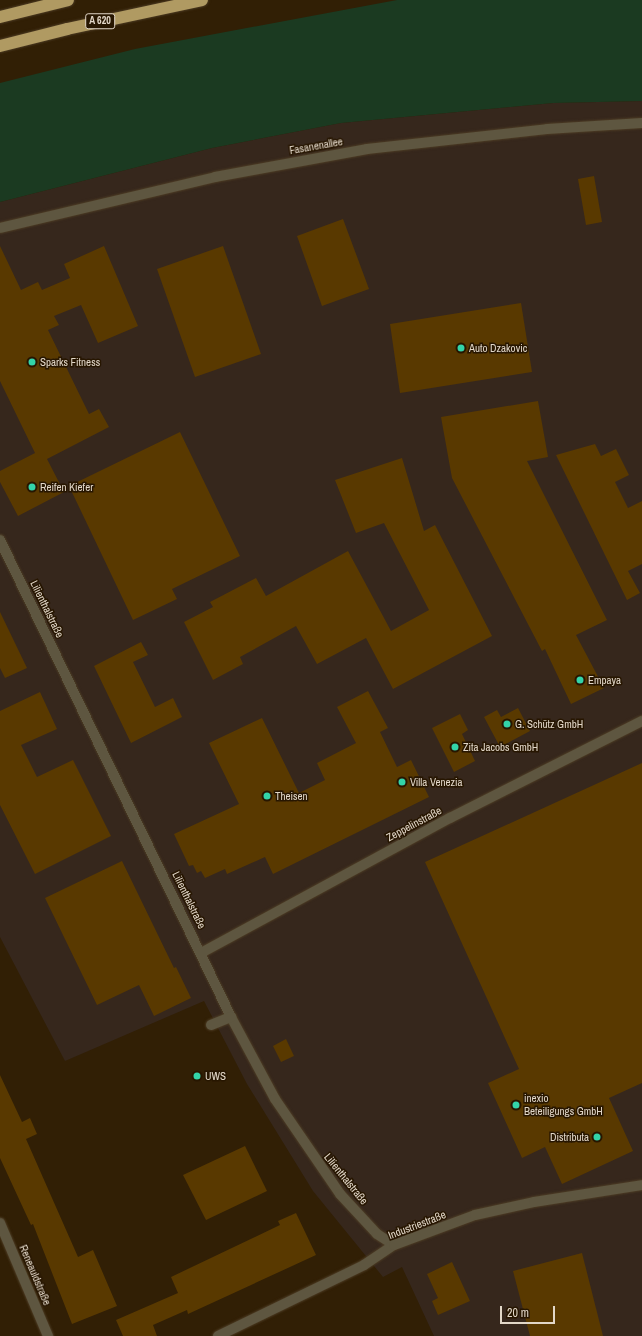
<!DOCTYPE html>
<html>
<head>
<meta charset="utf-8">
<style>
  body { margin:0 }
  #map { position:relative; width:642px; height:1336px; overflow:hidden; background:#311f05; font-family:"Archivo Narrow",sans-serif }
  div>[style] { position:absolute }
  .commercial>* { inset:0; background:#36271c }
  .green>* { inset:0; background:#1b3a21 }
  .building>* { inset:0; background:#593900 }
  .roads { filter:drop-shadow(0 0 1px #4d3c24) drop-shadow(0 0 1px #4d3c24) }
  .street>* { height:10px; margin:-5px; padding:0 5px; transform-origin:5px; border-radius:5px; background:#5e5640 }
  .highway>* { height:12px; margin:-6px; padding:0 6px; transform-origin:6px; border-radius:6px; background:#b09a62 }
  .dots>* { width:11px; height:11px; translate:-50% -50%; box-sizing:border-box; border:2px solid #271600; border-radius:50% }
  span { translate:-50% -50%; white-space:nowrap; text-align:center; line-height:1.15; -webkit-text-stroke:3px #271600; paint-order:stroke }
  .shield-label span { padding:1px 3px; background:#271600; border:1px solid; border-radius:3px; -webkit-text-stroke-width:0 }
  .shield-label { font-size:10px; color:#e2d7c8; font-weight:700 }
  .street-label { font-size:11px; color:#e2d7c8 }
  .poi-label { font-size:11px; color:#e2d7c8 }
  .left { translate:0 -50%; text-align:left }
  .right { translate:-100% -50%; text-align:right }
  .scale { position:absolute; left:500px; top:1306px; width:55px; height:18px; box-sizing:border-box; border:2px solid #e2d7c8; border-top:0; padding-left:5px; font-size:12px; line-height:14px; white-space:nowrap; color:#e2d7c8; -webkit-text-stroke:3px #271600; paint-order:stroke }
</style>
</head>
<body>
<div id="map">
  <div class="commercial">
    <i style="clip-path:polygon(642px 101px,642px 1336px,434px 1336px,402px 1267px,383px 1277px,313px 1191px,247px 1084px,204px 1001px,65px 1061px,0 937px,0 202px,212px 148px,341px 123px,553px 103px)"></i>
  </div>
  <div class="green">
    <i style="clip-path:polygon(397px 0,642px 0,642px 101px,553px 103px,341px 123px,212px 148px,0 202px,0 83px,135px 49px)"></i>
  </div>
  <div class="building">
    <i style="clip-path:polygon(594px 176px,602px 222px,586px 225px,578px 179px)"></i>
    <i style="clip-path:polygon(343px 219px,369px 289px,322px 306px,297px 236px)"></i>
    <i style="clip-path:polygon(0 246px,21px 290px,38px 282px,42px 290px,70px 278px,64px 264px,104px 246px,138px 326px,98px 343px,81px 305px,54px 316px,59px 325px,48px 330px,89px 414px,99px 409px,109px 427px,47px 459px,64px 492px,18px 516px,0 482px,0 471px,35px 453px,0 381px)"></i>
    <i style="clip-path:polygon(223px 246px,261px 354px,195px 377px,157px 269px)"></i>
    <i style="clip-path:polygon(521px 303px,532px 372px,400px 393px,390px 324px)"></i>
    <i style="clip-path:polygon(538px 401px,548px 457px,527px 461px,607px 620px,576px 635px,604px 688px,571px 704px,545px 649px,542px 651px,452px 478px,441px 417px)"></i>
    <i style="clip-path:polygon(180px 432px,240px 556px,172px 589px,177px 599px,133px 620px,69px 486px)"></i>
    <i style="clip-path:polygon(595px 444px,601px 456px,616px 449px,629px 475px,615px 482px,628px 508px,642px 501px,642px 564px,628px 571px,640px 593px,627px 600px,556px 455px)"></i>
    <i style="clip-path:polygon(402px 458px,424px 531px,435px 525px,492px 636px,393px 689px,366px 638px,317px 664px,296px 626px,240px 657px,243px 664px,213px 680px,184px 622px,213px 607px,210px 602px,256px 578px,266px 596px,348px 551px,391px 631px,429px 610px,384px 523px,356px 533px,335px 480px)"></i>
    <i style="clip-path:polygon(0 612px,27px 668px,5px 678px,0 668px)"></i>
    <i style="clip-path:polygon(141px 642px,148px 655px,133px 662px,155px 707px,173px 698px,182px 717px,131px 743px,94px 666px)"></i>
    <i style="clip-path:polygon(368px 691px,388px 728px,380px 732px,397px 767px,411px 760px,429px 797px,273px 874px,265px 857px,227px 874px,225px 869px,205px 878px,201px 871px,197px 873px,193px 865px,189px 866px,174px 834px,239px 804px,209px 743px,262px 718px,299px 793px,325px 780px,317px 763px,356px 743px,337px 707px)"></i>
    <i style="clip-path:polygon(40px 692px,57px 729px,21px 745px,37px 777px,73px 760px,111px 836px,35px 874px,0 805px,0 711px)"></i>
    <i style="clip-path:polygon(518px 708px,530px 731px,500px 747px,484px 717px,497px 710px,501px 717px)"></i>
    <i style="clip-path:polygon(460px 714px,468px 730px,462px 734px,475px 761px,454px 772px,432px 728px)"></i>
    <i style="clip-path:polygon(642px 763px,642px 1083px,609px 1098px,633px 1151px,562px 1184px,545px 1147px,522px 1158px,488px 1083px,519px 1069px,425px 862px)"></i>
    <i style="clip-path:polygon(122px 861px,174px 968px,176px 967px,191px 998px,154px 1016px,139px 985px,97px 1005px,45px 898px)"></i>
    <i style="clip-path:polygon(286px 1039px,294px 1056px,281px 1062px,273px 1046px)"></i>
    <i style="clip-path:polygon(0 1075px,22px 1122px,30px 1118px,37px 1134px,26px 1139px,78px 1257px,93px 1250px,117px 1306px,72px 1324px,33px 1224px,31px 1225px,0 1158px)"></i>
    <i style="clip-path:polygon(245px 1146px,267px 1191px,206px 1220px,183px 1175px)"></i>
    <i style="clip-path:polygon(296px 1213px,316px 1255px,188px 1314px,187px 1310px,153px 1325px,157px 1336px,123px 1336px,116px 1320px,178px 1293px,171px 1277px,280px 1225px,278px 1221px)"></i>
    <i style="clip-path:polygon(582px 1253px,603px 1336px,530px 1336px,513px 1271px)"></i>
    <i style="clip-path:polygon(452px 1262px,470px 1301px,438px 1315px,432px 1301px,438px 1298px,427px 1274px)"></i>
  </div>
  <div class="roads">
    <div class="street">
      <i style="left:0;top:228px;width:221px;rotate:-13.3deg"></i>
      <i style="left:215px;top:177px;width:155px;rotate:-10.4deg"></i>
      <i style="left:367px;top:149px;width:181px;rotate:-6.3deg"></i>
      <i style="left:547px;top:129px;width:95px;rotate:-3.6deg"></i>
      <i style="left:0;top:540px;width:530px;rotate:64.16deg"></i>
      <i style="left:231px;top:1017px;width:93px;rotate:61.8deg"></i>
      <i style="left:275px;top:1099px;width:115px;rotate:55.6deg"></i>
      <i style="left:340px;top:1194px;width:54px;rotate:47.2deg"></i>
      <i style="left:377px;top:1234px;width:20px;rotate:33deg"></i>
      <i style="left:201px;top:953px;width:283px;rotate:-28.5deg"></i>
      <i style="left:450px;top:818px;width:215px;rotate:-26.8deg"></i>
      <i style="left:211px;top:1025px;width:22px;rotate:-22deg"></i>
      <i style="left:0;top:1223px;width:123px;rotate:67deg"></i>
      <i style="left:218px;top:1336px;width:162px;rotate:-25.9deg"></i>
      <i style="left:364px;top:1265px;width:36px;rotate:-34deg"></i>
      <i style="left:394px;top:1245px;width:86px;rotate:-20.3deg"></i>
      <i style="left:475px;top:1215px;width:60px;rotate:-12.4deg"></i>
      <i style="left:534px;top:1202px;width:109px;rotate:-8.9deg"></i>
    </div>
    <div class="highway">
      <i style="left:0;top:17px;width:70px;rotate:-14deg"></i>
      <i style="left:0;top:46px;width:69px;rotate:-14.2deg"></i>
      <i style="left:67px;top:29px;width:138px;rotate:-12.1deg"></i>
    </div>
  </div>
  <div class="dots">
    <i style="left:461px;top:348px;background:#33d4a8"></i>
    <i style="left:32px;top:362px;background:#33d4a8"></i>
    <i style="left:32px;top:487px;background:#33d4a8"></i>
    <i style="left:580px;top:680px;background:#33d4a8"></i>
    <i style="left:507px;top:724px;background:#33d4a8"></i>
    <i style="left:455px;top:747px;background:#33d4a8"></i>
    <i style="left:402px;top:782px;background:#33d4a8"></i>
    <i style="left:267px;top:796px;background:#33d4a8"></i>
    <i style="left:197px;top:1076px;background:#33d4a8"></i>
    <i style="left:516px;top:1105px;background:#33d4a8"></i>
    <i style="left:597px;top:1137px;background:#33d4a8"></i>
  </div>
  <div class="shield-label">
    <span style="left:100px;top:21px">A 620</span>
  </div>
  <div class="street-label">
    <span style="left:316px;top:146px;rotate:-10deg">Fasanenallee</span>
    <span style="left:47px;top:609px;rotate:64deg">Lilienthalstraße</span>
    <span style="left:414px;top:824px;rotate:-28deg">Zeppelinstraße</span>
    <span style="left:189px;top:900px;rotate:64deg">Lilienthalstraße</span>
    <span style="left:346px;top:1179px;rotate:51deg">Lilienthalstraße</span>
    <span style="left:417px;top:1225px;rotate:-21deg">Industriestraße</span>
    <span style="left:35px;top:1275px;rotate:67deg">Reneauldstraße</span>
  </div>
  <div class="poi-label">
    <span class="left" style="left:469px;top:348px">Auto Dzakovic</span>
    <span class="left" style="left:40px;top:362px">Sparks Fitness</span>
    <span class="left" style="left:40px;top:487px">Reifen Kiefer</span>
    <span class="left" style="left:588px;top:680px">Empaya</span>
    <span class="left" style="left:515px;top:724px">G. Schütz GmbH</span>
    <span class="left" style="left:463px;top:747px">Zita Jacobs GmbH</span>
    <span class="left" style="left:410px;top:782px">Villa Venezia</span>
    <span class="left" style="left:275px;top:796px">Theisen</span>
    <span class="left" style="left:205px;top:1076px">UWS</span>
    <span class="left" style="left:524px;top:1105px">inexio<br>Beteiligungs GmbH</span>
    <span class="right" style="left:589px;top:1137px">Distributa</span>
  </div>
  <div class="scale">20 m</div>
</div>
</body>
</html>
